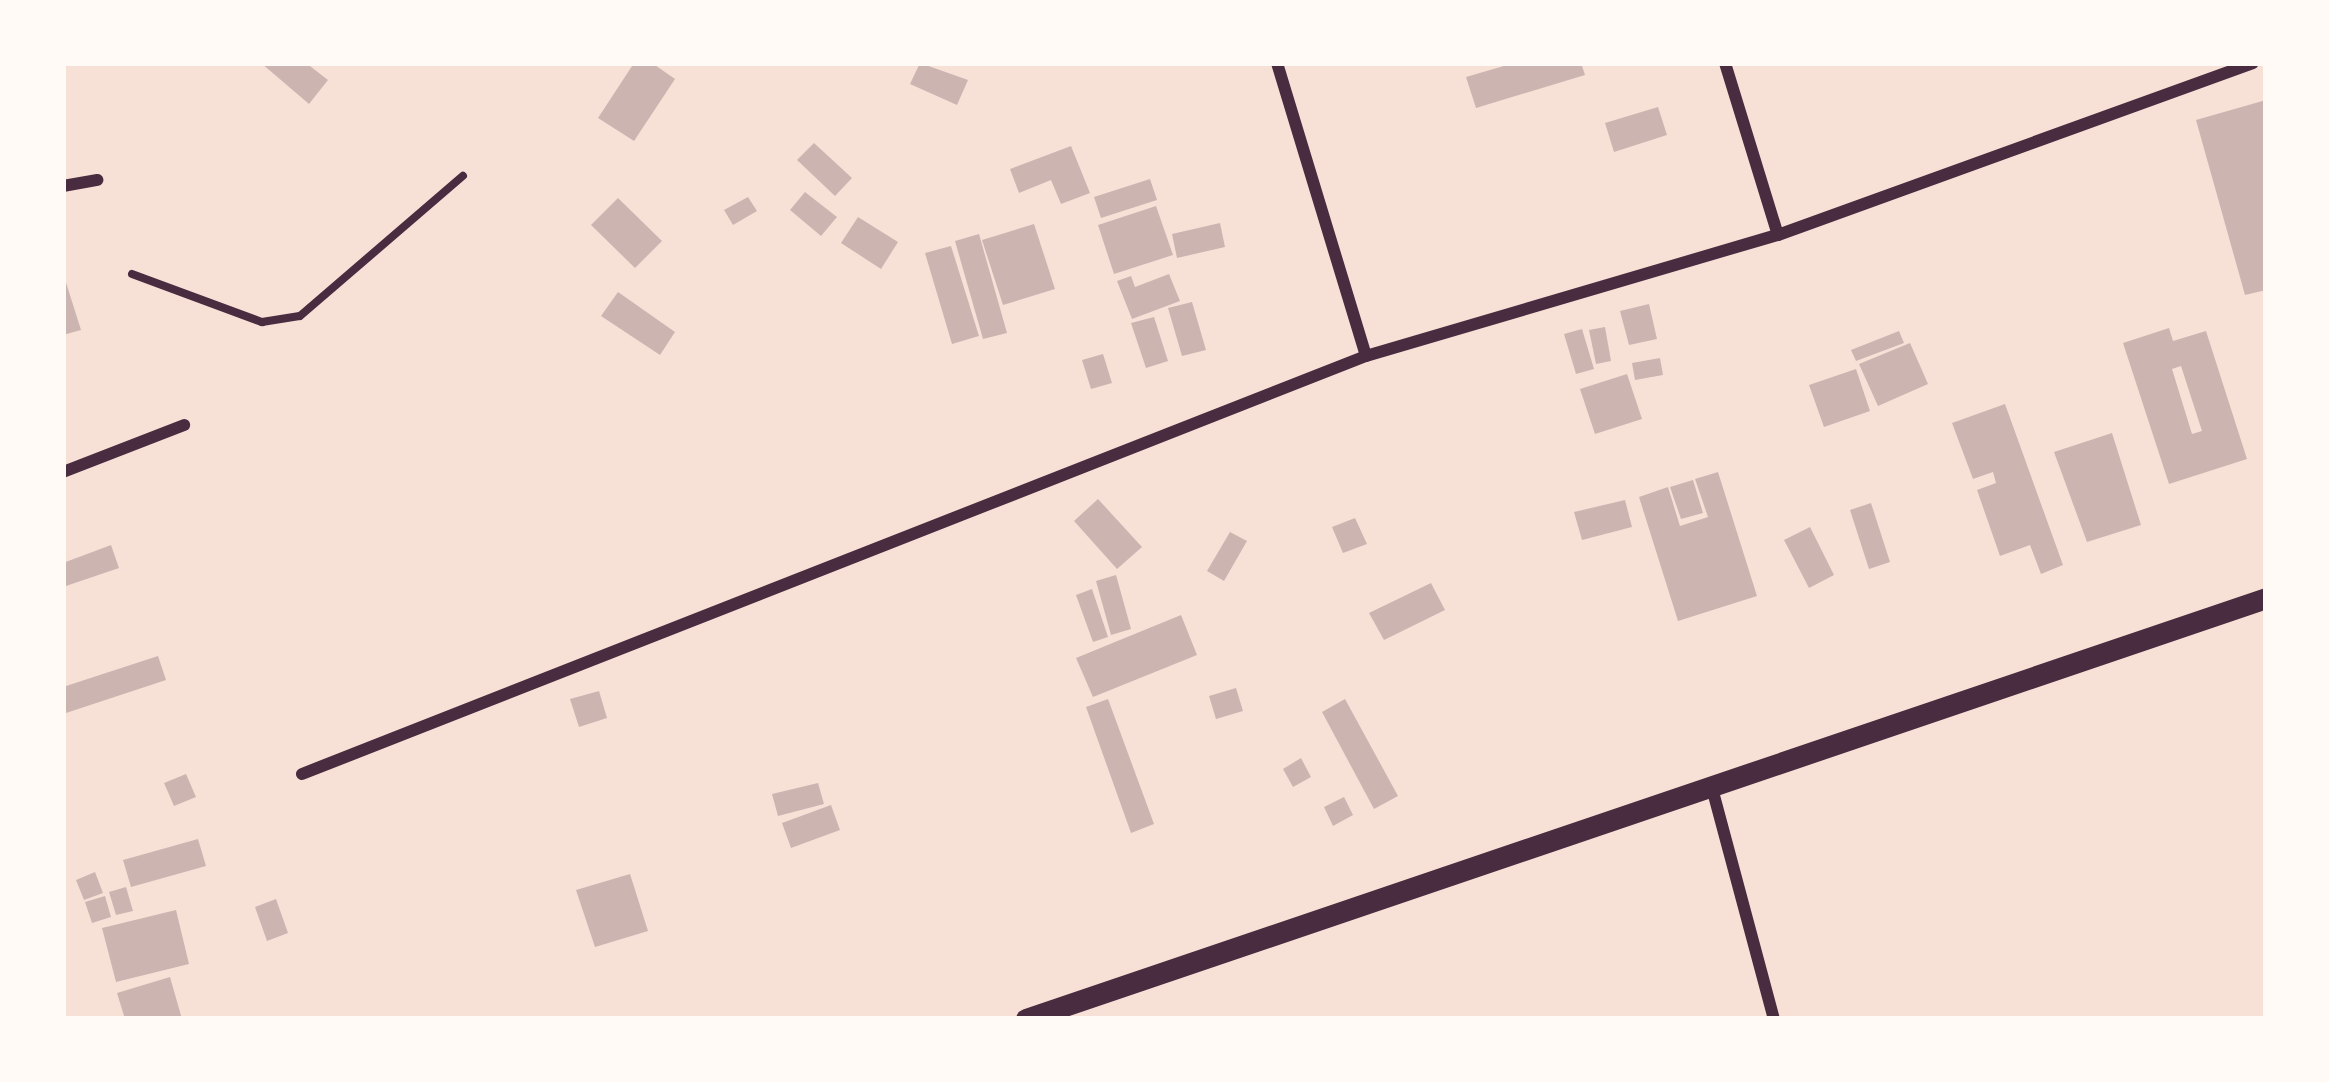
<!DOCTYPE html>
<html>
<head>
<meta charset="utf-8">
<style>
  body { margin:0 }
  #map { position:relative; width:2329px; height:1082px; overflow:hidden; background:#f7e1d7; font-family:"Fira Sans",sans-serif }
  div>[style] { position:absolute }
  .building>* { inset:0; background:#ccb4b1 }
  .path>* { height:8px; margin:-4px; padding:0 4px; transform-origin:4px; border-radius:4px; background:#4a2c40 }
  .minor>* { height:12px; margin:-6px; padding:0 6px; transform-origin:6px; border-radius:6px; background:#4a2c40 }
  .tertiary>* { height:21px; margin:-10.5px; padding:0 10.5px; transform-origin:10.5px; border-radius:10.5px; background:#4a2c40 }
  span { translate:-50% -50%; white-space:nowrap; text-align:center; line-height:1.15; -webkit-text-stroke:10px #fffaf5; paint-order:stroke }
  .frame { position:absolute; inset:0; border:66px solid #fffaf5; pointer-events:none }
</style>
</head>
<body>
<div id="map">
  <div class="building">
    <i style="clip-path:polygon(261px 63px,306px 63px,328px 80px,309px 104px)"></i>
    <i style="clip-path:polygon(634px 63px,652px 63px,675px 79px,634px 141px,598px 118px)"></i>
    <i style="clip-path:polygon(920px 63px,968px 80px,957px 105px,910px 84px)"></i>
    <i style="clip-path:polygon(1514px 63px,1581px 63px,1585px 75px,1476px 108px,1466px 77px)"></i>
    <i style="clip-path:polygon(2266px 100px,2266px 290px,2245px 295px,2196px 120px)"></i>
    <i style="clip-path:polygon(1658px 107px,1667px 135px,1614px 152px,1605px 123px)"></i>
    <i style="clip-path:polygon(814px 143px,852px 178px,835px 196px,797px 160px)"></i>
    <i style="clip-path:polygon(1071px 146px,1090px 193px,1061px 204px,1051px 180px,1019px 193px,1010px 169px)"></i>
    <i style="clip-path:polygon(1150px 179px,1157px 200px,1101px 218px,1094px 197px)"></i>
    <i style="clip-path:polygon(805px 192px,837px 217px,821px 236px,790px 210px)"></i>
    <i style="clip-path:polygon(748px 197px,757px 211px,733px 225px,724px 210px)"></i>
    <i style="clip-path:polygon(618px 198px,662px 241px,635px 268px,591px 225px)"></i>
    <i style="clip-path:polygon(1156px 206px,1173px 255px,1114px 274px,1098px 225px)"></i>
    <i style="clip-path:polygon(858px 217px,898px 242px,881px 269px,841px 243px)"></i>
    <i style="clip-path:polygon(1220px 223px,1225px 247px,1177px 258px,1172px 234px)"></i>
    <i style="clip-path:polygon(1034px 224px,1055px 289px,1003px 305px,982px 240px)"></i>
    <i style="clip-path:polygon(979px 234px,1007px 333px,983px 339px,955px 241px)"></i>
    <i style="clip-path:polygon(951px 246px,979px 336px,952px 344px,925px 253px)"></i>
    <i style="clip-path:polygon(63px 273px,81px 330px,63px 335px)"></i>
    <i style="clip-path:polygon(1169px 274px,1180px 301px,1132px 319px,1117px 281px,1131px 276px,1135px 287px)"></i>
    <i style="clip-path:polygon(618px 292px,675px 332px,660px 355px,601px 316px)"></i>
    <i style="clip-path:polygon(1192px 302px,1206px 350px,1182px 356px,1168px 308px)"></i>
    <i style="clip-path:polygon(1649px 304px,1657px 339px,1629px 345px,1620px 311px)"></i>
    <i style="clip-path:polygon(1154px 317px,1168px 361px,1146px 368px,1131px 323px)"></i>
    <i style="clip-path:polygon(1605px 327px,1611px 361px,1596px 364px,1589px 330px)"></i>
    <i style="clip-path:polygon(evenodd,2169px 328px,2173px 341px,2206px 331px,2247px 459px,2169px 484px,2123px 343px,2169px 328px,2181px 366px,2202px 431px,2192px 434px,2172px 369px,2181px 366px)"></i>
    <i style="clip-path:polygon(1582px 329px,1594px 369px,1576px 374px,1564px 334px)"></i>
    <i style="clip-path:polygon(1899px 331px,1904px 343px,1856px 361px,1851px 350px)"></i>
    <i style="clip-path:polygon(1910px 343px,1928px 384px,1878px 406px,1859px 364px)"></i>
    <i style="clip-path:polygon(1103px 354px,1112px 383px,1091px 389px,1082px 360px)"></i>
    <i style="clip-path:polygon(1660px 358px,1663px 375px,1635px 380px,1632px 363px)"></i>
    <i style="clip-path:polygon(1856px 369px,1870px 411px,1824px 427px,1809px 385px)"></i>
    <i style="clip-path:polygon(1627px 374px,1642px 419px,1595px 434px,1580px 389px)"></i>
    <i style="clip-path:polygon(2005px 404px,2063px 565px,2041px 574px,2030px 545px,2000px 556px,1977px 490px,1996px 483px,1993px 472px,1973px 479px,1952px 423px)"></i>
    <i style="clip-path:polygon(2112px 433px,2141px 525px,2087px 542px,2054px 452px)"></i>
    <i style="clip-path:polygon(1718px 472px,1757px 596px,1678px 621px,1639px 497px,1668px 487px,1680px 526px,1708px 517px,1695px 479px)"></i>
    <i style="clip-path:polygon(1693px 480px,1703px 513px,1681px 519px,1670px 487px)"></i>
    <i style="clip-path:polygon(1098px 499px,1142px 547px,1117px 569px,1074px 521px)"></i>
    <i style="clip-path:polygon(1625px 500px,1632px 527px,1582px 540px,1574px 512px)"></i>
    <i style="clip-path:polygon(1871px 503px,1890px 562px,1869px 569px,1850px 510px)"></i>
    <i style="clip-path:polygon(1355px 518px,1367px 544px,1343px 553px,1332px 527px)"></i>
    <i style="clip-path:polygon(1810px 527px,1834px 575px,1809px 588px,1784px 540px)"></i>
    <i style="clip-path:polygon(1230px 532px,1247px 541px,1224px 581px,1207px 571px)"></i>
    <i style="clip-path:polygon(111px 545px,119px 568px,63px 587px,63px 563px)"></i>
    <i style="clip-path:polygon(1116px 575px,1131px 629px,1111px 635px,1096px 581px)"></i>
    <i style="clip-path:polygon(1431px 583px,1445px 610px,1384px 640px,1369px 613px)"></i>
    <i style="clip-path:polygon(1092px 589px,1108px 637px,1093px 642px,1076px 595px)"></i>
    <i style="clip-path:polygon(1181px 615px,1197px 655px,1093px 697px,1076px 658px)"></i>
    <i style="clip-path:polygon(158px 656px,166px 680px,63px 714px,63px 687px)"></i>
    <i style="clip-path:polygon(1236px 688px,1243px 711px,1216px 719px,1209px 696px)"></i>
    <i style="clip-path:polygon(599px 691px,607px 718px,579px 727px,570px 699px)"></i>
    <i style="clip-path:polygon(1108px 699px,1154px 824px,1131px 833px,1086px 707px)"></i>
    <i style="clip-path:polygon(1345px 699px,1398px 796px,1374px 809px,1322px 712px)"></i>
    <i style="clip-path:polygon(1301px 758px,1311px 777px,1293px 787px,1283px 769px)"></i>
    <i style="clip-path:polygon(186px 774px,196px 797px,174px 806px,164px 783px)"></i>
    <i style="clip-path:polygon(818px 783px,824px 804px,778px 816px,772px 794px)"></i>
    <i style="clip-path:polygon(1344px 797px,1353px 815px,1333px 826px,1324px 807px)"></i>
    <i style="clip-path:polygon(831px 805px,840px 830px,791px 848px,782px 823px)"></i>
    <i style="clip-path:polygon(198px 839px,206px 866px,131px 887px,123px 860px)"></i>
    <i style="clip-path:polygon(95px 872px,103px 893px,84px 900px,76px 880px)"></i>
    <i style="clip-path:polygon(630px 874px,648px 931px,595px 947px,576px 890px)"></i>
    <i style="clip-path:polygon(126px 887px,133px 911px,116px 915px,109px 892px)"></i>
    <i style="clip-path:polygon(105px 896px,111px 917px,92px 923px,85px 902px)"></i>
    <i style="clip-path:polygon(276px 899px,288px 933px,267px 941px,255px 907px)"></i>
    <i style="clip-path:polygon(176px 910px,189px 964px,116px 982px,102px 928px)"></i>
    <i style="clip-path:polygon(170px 977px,182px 1019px,125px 1019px,117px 993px)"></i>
  </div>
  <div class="path">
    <i style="left:132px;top:274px;width:139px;rotate:20.3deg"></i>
    <i style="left:262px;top:322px;width:38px;rotate:-9deg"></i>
    <i style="left:300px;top:316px;width:215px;rotate:-40.7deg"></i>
  </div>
  <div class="minor">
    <i style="left:1277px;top:63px;width:306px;rotate:73.1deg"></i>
    <i style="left:1725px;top:63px;width:180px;rotate:72.9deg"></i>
    <i style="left:63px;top:186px;width:35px;rotate:-10deg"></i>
    <i style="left:63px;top:472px;width:130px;rotate:-21.2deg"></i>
    <i style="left:302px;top:774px;width:1143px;rotate:-21.45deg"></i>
    <i style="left:1366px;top:356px;width:429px;rotate:-16.4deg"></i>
    <i style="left:1778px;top:235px;width:505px;rotate:-19.91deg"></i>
    <i style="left:1712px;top:788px;width:239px;rotate:75deg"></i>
  </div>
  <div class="tertiary">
    <i style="left:1026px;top:1019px;width:1310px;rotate:-18.75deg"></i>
  </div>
  <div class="frame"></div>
</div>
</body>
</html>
